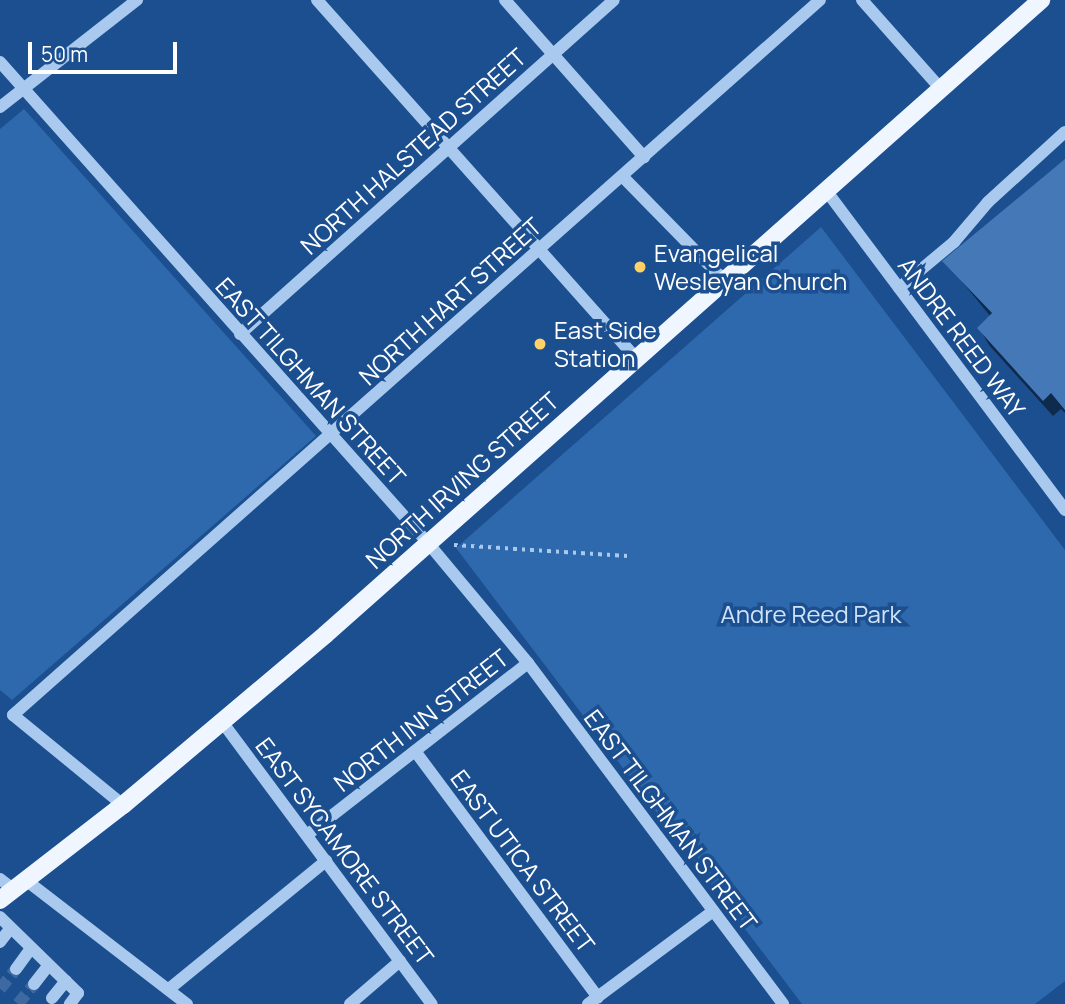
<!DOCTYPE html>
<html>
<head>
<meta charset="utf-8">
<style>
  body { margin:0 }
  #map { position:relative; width:1065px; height:1004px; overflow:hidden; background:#1b4f8f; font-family:Manrope,sans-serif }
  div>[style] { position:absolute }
  .green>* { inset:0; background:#2e69ad }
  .shadow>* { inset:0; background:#0007 }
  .building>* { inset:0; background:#4478b7 }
  .minor-tunnel>* { height:12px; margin-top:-6px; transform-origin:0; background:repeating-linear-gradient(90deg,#3d69a0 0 12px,transparent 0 18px) }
  .path>* { height:3.5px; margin-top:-1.75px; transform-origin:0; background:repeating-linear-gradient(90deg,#a9c9ee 0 3.5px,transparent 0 8.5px) }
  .minor>* { height:12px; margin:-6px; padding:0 6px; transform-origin:6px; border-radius:6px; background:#a9c9ee }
  .major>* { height:18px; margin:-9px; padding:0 9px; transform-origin:9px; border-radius:9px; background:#f0f6ff }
  .dots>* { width:19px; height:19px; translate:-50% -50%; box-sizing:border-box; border:4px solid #1b4f8f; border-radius:50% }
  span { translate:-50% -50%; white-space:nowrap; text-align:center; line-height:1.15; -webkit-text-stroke:7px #1b4f8f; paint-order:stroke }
  .street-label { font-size:24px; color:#fff }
  .poi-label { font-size:24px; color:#fff }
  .left { translate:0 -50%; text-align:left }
  .park-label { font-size:24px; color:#cfe3fa }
  .scale { position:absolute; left:28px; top:42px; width:149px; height:32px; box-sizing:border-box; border:4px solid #fff; border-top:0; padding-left:9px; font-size:21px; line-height:24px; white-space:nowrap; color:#fff; -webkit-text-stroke:5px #1b4f8f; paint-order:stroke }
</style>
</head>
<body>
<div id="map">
  <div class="green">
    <i style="clip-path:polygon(24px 109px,316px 436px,12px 700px,0 690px,0 129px)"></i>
    <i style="clip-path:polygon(821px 227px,1065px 550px,1065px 981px,1035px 1004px,802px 1004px,456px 548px)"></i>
  </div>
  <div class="shadow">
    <i style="clip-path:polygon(1065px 164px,1065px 413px,1061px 409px,1053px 416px,989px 345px,979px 328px,991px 317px,945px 261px)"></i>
  </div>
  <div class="building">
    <i style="clip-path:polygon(1065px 159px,1065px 410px,1051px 393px,1043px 401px,977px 328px,992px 313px,942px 261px)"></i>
  </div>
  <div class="minor-tunnel">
    <i style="left:0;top:989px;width:26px;rotate:-51deg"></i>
    <i style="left:18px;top:1004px;width:26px;rotate:-51deg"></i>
  </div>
  <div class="path">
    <i style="left:454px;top:545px;width:174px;rotate:3.6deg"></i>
  </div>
  <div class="minor">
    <i style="left:317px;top:0;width:480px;rotate:48.3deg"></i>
    <i style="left:505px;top:0;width:210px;rotate:48.5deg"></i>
    <i style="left:862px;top:0;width:119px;rotate:48.4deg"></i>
    <i style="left:0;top:62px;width:644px;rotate:48.34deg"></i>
    <i style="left:428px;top:543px;width:156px;rotate:50.2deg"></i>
    <i style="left:528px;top:663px;width:426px;rotate:53.2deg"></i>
    <i style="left:0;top:107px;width:174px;rotate:-38deg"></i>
    <i style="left:622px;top:176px;width:146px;rotate:45.6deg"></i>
    <i style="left:825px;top:189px;width:401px;rotate:53.2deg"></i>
    <i style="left:899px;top:288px;width:72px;rotate:-39.9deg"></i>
    <i style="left:954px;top:242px;width:52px;rotate:-49.6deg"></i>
    <i style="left:988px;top:202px;width:104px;rotate:-42.3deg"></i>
    <i style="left:240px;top:334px;width:501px;rotate:-41.77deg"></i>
    <i style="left:223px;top:723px;width:350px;rotate:53.4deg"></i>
    <i style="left:415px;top:751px;width:307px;rotate:53.4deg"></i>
    <i style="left:123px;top:805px;width:142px;rotate:-140.7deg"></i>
    <i style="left:13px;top:715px;width:1078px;rotate:-41.54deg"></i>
    <i style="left:307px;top:835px;width:280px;rotate:-37.9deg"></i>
    <i style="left:0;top:879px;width:18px;rotate:38deg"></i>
    <i style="left:27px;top:881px;width:202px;rotate:37.6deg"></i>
    <i style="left:0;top:917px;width:109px;rotate:44.3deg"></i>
    <i style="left:78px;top:993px;width:14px;rotate:126deg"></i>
    <i style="left:0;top:942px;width:15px;rotate:-53deg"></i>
    <i style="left:16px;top:969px;width:24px;rotate:-54deg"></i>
    <i style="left:34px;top:984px;width:23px;rotate:-52deg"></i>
    <i style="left:169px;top:989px;width:203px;rotate:-39.2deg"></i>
    <i style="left:52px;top:998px;width:22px;rotate:-51deg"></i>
    <i style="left:350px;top:1004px;width:66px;rotate:-40.7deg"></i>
    <i style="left:588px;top:1004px;width:156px;rotate:-36.6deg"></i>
  </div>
  <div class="major">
    <i style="left:0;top:900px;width:155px;rotate:-37.7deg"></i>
    <i style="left:123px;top:805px;width:265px;rotate:-40.1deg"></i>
    <i style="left:326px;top:634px;width:956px;rotate:-41.56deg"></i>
  </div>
  <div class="dots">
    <i style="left:640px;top:267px;background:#ffd166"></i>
    <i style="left:540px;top:344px;background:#ffd166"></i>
  </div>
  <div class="street-label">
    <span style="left:413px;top:151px;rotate:-42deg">NORTH HALSTEAD STREET</span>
    <span style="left:450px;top:301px;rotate:-42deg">NORTH HART STREET</span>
    <span style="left:962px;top:337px;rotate:53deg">ANDRE REED WAY</span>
    <span style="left:311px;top:381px;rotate:48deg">EAST TILGHMAN STREET</span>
    <span style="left:462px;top:480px;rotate:-42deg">NORTH IRVING STREET</span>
    <span style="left:421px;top:720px;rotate:-38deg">NORTH INN STREET</span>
    <span style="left:671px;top:820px;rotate:53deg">EAST TILGHMAN STREET</span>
    <span style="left:345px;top:851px;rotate:53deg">EAST SYCAMORE STREET</span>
    <span style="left:523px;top:861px;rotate:53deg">EAST UTICA STREET</span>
  </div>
  <div class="poi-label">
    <span class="left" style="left:654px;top:267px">Evangelical<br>Wesleyan Church</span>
    <span class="left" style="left:554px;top:344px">East Side<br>Station</span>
  </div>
  <div class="park-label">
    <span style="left:811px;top:614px">Andre Reed Park</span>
  </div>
  <div class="scale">50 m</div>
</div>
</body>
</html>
